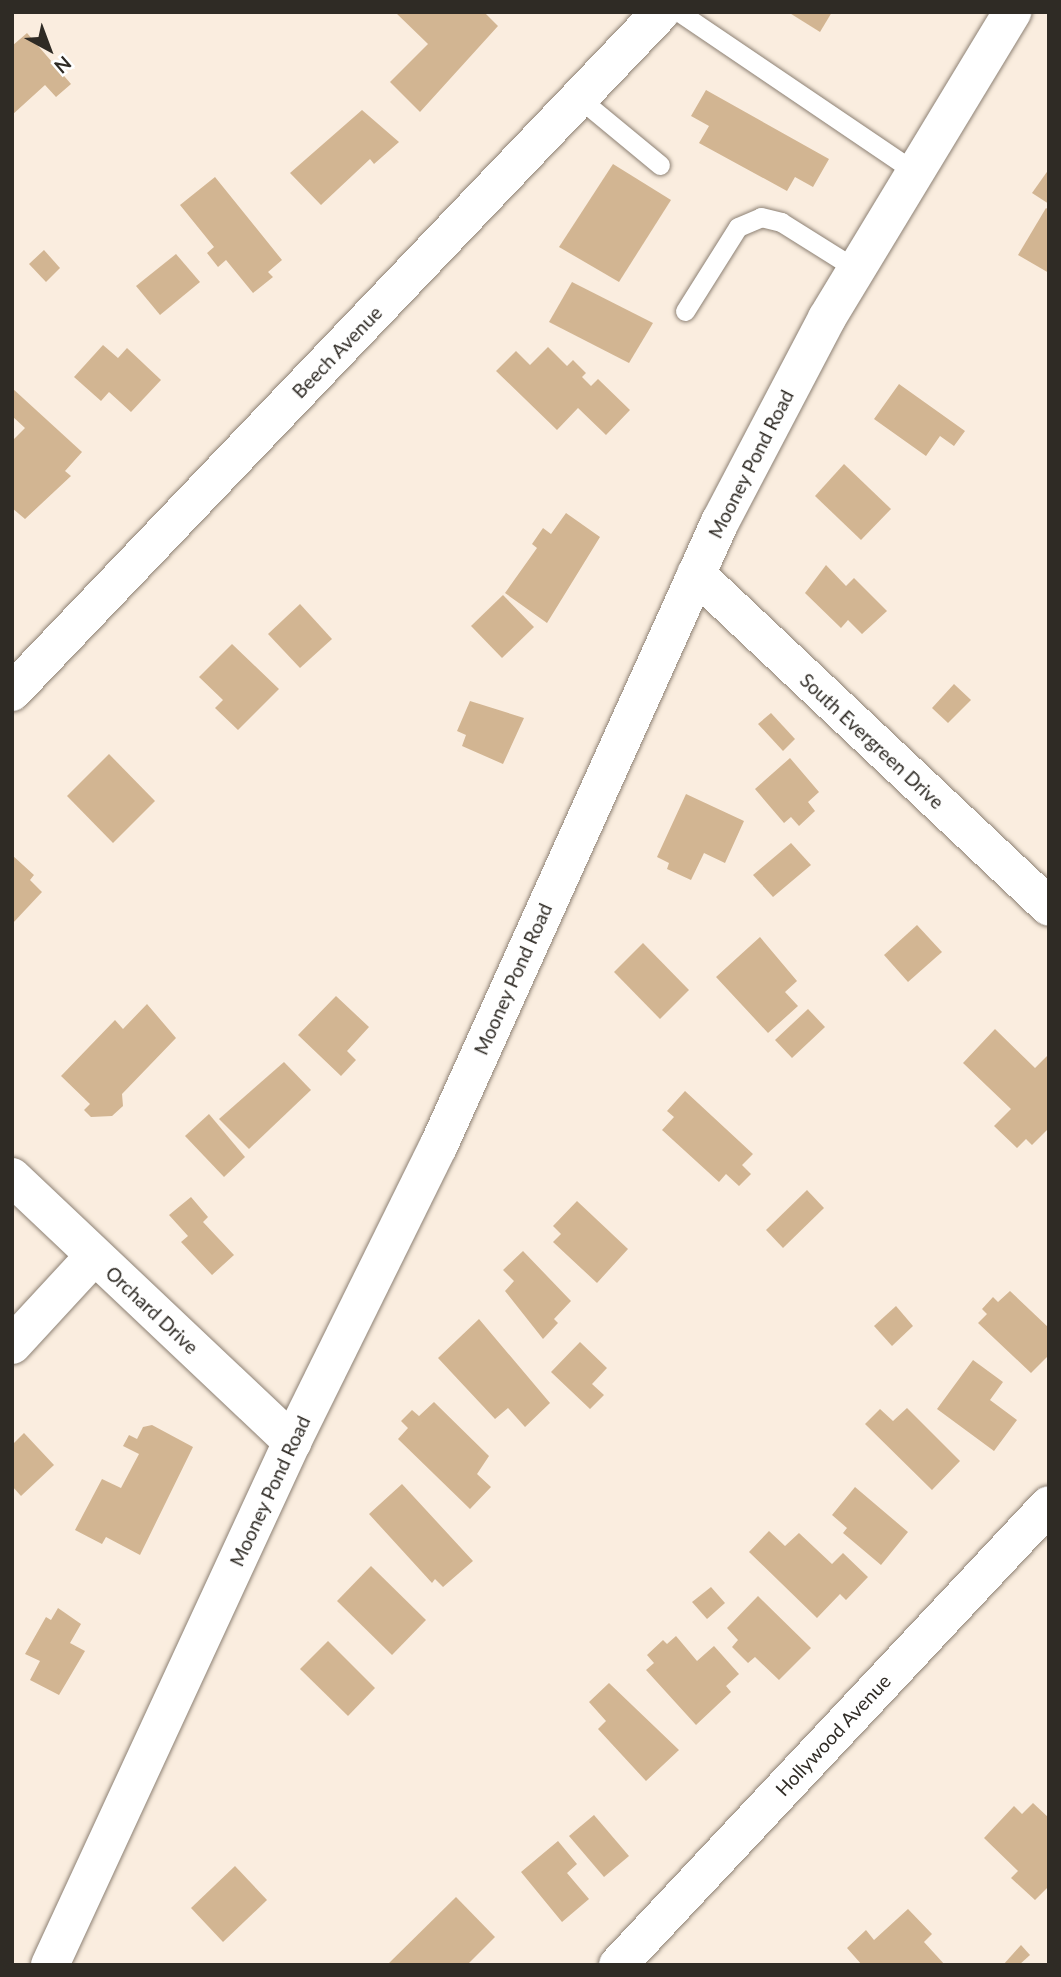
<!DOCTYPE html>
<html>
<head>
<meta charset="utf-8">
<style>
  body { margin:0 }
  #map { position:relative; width:1061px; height:1977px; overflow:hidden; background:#faeddf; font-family:Lato,sans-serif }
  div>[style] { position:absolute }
  .building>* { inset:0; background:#d2b592 }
  .roads { filter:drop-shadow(0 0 2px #8d8174) drop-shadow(0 0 2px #8d8174) }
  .service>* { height:19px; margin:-9.5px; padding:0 9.5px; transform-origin:9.5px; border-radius:9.5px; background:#fff }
  .minor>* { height:38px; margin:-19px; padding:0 19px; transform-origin:19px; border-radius:19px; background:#fff }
  .tertiary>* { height:38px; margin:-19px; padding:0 19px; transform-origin:19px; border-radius:19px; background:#fff }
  span { translate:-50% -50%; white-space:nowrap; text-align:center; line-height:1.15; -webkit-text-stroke:7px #fff; paint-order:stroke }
  .street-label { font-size:19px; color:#2f2b25 }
  .frame { position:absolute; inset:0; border:14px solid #2f2b25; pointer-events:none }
  .north { position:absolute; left:14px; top:14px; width:70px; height:70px; -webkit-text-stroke:5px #fff; paint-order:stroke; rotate:139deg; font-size:19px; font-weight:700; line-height:28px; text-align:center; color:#2f2b25 }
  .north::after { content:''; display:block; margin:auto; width:24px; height:32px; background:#2f2b25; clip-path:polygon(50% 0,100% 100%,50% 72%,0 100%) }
</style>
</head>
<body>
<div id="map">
  <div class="building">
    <i style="clip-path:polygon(395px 12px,484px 12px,498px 26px,420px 112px,390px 82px,428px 44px)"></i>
    <i style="clip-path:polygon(788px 12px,832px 12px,820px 32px)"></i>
    <i style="clip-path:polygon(27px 33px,71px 84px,56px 97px,45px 85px,12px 115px,12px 46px)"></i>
    <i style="clip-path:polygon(706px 90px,829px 159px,813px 187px,795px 177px,787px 191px,699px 143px,709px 126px,691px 116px)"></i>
    <i style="clip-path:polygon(362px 110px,399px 142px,374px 164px,370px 159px,321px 205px,290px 173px)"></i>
    <i style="clip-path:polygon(613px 164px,671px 200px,619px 282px,559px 247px)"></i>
    <i style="clip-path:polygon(1049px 169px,1049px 204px,1032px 193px)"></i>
    <i style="clip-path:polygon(215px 177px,282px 260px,268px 272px,273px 277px,253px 293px,226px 260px,218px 267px,207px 253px,214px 247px,180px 205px)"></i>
    <i style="clip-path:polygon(1046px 208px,1049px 210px,1049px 273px,1018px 255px)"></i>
    <i style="clip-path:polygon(44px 250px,60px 268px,46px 282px,29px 264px)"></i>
    <i style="clip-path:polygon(176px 254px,200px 282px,160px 315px,136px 286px)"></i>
    <i style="clip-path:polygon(572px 282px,653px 323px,629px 363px,549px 322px)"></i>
    <i style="clip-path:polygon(103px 345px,118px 358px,127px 348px,161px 380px,131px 412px,109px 392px,101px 401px,74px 377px)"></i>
    <i style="clip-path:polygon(548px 347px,567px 366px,573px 360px,586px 373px,582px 377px,591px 386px,598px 379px,630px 410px,606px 435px,578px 408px,557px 430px,496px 371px,516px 351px,530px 365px)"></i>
    <i style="clip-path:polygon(899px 384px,965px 431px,954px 446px,940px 436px,926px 456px,874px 419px)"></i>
    <i style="clip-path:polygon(12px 388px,82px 452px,65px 471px,71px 476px,25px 519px,12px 508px,12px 441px,25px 428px,12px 416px)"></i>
    <i style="clip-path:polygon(844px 464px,891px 509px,861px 540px,815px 496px)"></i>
    <i style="clip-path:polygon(566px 513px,600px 537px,547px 623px,505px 593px,537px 548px,532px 544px,543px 528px,551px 534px)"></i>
    <i style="clip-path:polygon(826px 565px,846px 586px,854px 578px,887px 611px,862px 634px,848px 620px,841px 628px,805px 593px)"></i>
    <i style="clip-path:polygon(503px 595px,534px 627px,502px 658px,471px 626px)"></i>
    <i style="clip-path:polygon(300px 604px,332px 639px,300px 668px,268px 634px)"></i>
    <i style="clip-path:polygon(232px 644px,279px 689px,238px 730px,215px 708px,223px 700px,199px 677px)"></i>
    <i style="clip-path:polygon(954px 684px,971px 700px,948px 723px,932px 708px)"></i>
    <i style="clip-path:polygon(470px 701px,524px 718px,503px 764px,462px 746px,466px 735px,457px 731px)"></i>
    <i style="clip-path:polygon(771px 713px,795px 739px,783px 751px,758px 724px)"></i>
    <i style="clip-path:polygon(109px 754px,155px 801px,113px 843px,67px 796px)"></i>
    <i style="clip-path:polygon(790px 758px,819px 792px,808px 802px,815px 811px,799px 826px,791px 817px,784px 823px,755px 789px)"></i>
    <i style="clip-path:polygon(686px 794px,744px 821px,725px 863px,704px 853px,691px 880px,667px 869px,669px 863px,657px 857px)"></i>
    <i style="clip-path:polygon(791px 843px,811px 865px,773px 897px,753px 875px)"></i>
    <i style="clip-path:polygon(12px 855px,34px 875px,30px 880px,42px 892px,12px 924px)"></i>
    <i style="clip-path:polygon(917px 925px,942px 952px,908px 982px,884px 955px)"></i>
    <i style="clip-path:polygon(760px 937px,797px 981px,785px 992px,798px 1006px,768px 1033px,716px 977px)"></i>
    <i style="clip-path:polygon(643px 943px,689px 990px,660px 1019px,614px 972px)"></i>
    <i style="clip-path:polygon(336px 996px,369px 1027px,347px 1051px,356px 1060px,341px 1076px,298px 1035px)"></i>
    <i style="clip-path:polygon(147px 1004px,176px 1038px,122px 1094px,123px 1106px,112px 1116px,91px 1117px,84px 1110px,90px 1104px,61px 1076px,115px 1020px,123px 1029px)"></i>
    <i style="clip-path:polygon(808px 1009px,825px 1027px,792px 1058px,775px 1040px)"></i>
    <i style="clip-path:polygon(995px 1029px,1035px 1068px,1049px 1054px,1049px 1128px,1032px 1145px,1026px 1139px,1017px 1148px,994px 1126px,1011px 1109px,963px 1063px)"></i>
    <i style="clip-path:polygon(284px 1062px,311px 1090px,249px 1149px,219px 1119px)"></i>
    <i style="clip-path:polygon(685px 1091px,753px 1154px,742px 1165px,751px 1174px,739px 1186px,726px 1174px,719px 1182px,662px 1130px,674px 1117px,667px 1111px)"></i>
    <i style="clip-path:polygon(209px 1114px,245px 1157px,224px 1177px,185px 1136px)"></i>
    <i style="clip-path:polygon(807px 1190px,824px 1208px,783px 1248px,766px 1230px)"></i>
    <i style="clip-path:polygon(191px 1197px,208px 1217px,203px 1222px,234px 1255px,212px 1275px,181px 1242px,188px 1236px,169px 1215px)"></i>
    <i style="clip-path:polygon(577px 1201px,628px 1249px,597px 1283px,553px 1242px,561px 1234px,553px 1226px)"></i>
    <i style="clip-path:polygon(523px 1251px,571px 1301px,554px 1319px,558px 1323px,543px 1339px,505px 1291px,514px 1281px,503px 1270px)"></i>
    <i style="clip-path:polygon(1010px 1291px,1049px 1328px,1049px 1355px,1031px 1373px,978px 1323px,987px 1314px,982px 1309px,993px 1297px,998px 1302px)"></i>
    <i style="clip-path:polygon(896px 1306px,913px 1326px,892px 1346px,874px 1326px)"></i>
    <i style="clip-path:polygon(479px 1319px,550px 1403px,525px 1427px,508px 1408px,495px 1419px,438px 1358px)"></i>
    <i style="clip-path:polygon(580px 1342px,607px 1368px,592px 1384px,604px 1395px,590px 1409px,551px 1372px)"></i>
    <i style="clip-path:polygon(973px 1360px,1003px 1382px,990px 1400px,1017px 1420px,994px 1451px,937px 1409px)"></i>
    <i style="clip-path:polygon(434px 1402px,489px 1456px,477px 1474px,491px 1487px,470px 1509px,398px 1439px,408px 1428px,401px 1421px,412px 1410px,419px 1416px)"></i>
    <i style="clip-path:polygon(907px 1408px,960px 1461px,932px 1490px,865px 1424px,880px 1409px,893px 1421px)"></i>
    <i style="clip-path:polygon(152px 1425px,193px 1447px,140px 1555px,106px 1537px,102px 1544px,75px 1530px,102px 1479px,121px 1488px,139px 1454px,123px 1446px,129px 1435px,137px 1439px,143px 1427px)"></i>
    <i style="clip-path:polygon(24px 1433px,54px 1465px,21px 1496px,12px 1486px,12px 1445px)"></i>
    <i style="clip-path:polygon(402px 1484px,473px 1561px,443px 1587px,435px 1579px,432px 1583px,369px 1514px)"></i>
    <i style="clip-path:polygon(855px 1487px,908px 1532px,881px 1565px,843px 1533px,847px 1528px,832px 1515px)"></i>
    <i style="clip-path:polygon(769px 1531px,785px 1546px,799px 1533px,832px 1564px,843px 1553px,868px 1577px,846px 1600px,840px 1594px,817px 1618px,749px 1552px)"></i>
    <i style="clip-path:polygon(371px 1566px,426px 1620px,392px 1655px,337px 1601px)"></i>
    <i style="clip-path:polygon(711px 1587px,725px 1603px,707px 1619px,692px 1602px)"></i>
    <i style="clip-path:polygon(758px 1596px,811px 1648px,779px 1680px,755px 1657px,748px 1663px,732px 1647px,738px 1640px,727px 1628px)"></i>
    <i style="clip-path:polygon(58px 1608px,81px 1624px,70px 1643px,85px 1651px,59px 1695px,30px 1680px,40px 1661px,25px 1654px,46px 1617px,51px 1620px)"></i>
    <i style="clip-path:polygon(676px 1636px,697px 1661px,714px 1646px,739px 1674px,726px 1686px,731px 1692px,696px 1725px,646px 1670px,654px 1663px,647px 1655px,663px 1640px,667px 1644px)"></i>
    <i style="clip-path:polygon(328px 1641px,375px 1688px,348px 1716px,300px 1669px)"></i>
    <i style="clip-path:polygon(609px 1683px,679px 1750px,646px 1781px,598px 1729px,606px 1721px,589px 1702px)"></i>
    <i style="clip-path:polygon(1033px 1803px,1049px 1818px,1049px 1886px,1035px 1900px,1011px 1878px,1018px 1871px,984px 1838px,1014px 1806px,1022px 1814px)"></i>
    <i style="clip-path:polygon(594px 1815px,629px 1856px,604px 1877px,569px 1836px)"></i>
    <i style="clip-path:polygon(558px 1841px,577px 1864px,567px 1873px,589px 1899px,562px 1922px,521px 1872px)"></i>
    <i style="clip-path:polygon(235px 1866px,267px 1900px,223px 1942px,191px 1908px)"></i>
    <i style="clip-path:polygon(456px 1897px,495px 1937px,467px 1965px,387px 1965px)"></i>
    <i style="clip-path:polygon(908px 1909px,932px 1934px,924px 1942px,945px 1965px,862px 1965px,847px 1948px,866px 1930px,874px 1940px)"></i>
    <i style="clip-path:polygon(1021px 1945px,1030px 1955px,1019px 1965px,1003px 1965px)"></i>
  </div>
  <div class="roads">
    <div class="service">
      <i style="left:679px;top:12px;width:285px;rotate:34.1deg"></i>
      <i style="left:579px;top:98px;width:105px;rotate:39.6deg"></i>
      <i style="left:685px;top:311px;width:99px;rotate:-57.8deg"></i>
      <i style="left:738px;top:227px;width:25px;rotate:-23deg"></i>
      <i style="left:761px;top:217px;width:21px;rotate:14deg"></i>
      <i style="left:781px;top:222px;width:89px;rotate:32.1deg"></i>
    </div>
    <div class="minor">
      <i style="left:12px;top:692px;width:940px;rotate:-46.34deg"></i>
      <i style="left:12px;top:1177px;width:386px;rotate:43.4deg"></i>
      <i style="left:12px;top:1345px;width:121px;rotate:-47.3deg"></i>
      <i style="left:618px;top:1965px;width:630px;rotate:-46.86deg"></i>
    </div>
    <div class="tertiary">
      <i style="left:696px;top:574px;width:485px;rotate:43.3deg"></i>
      <i style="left:50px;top:1965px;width:576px;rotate:-65.17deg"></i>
      <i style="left:292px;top:1442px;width:329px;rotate:-63.7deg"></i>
      <i style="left:438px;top:1147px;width:686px;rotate:-65.72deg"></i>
      <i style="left:720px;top:522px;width:230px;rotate:-62.3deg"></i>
      <i style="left:827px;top:318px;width:358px;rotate:-58.8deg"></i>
    </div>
  </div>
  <div class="street-label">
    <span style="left:337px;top:352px;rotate:-46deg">Beech Avenue</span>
    <span style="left:751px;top:464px;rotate:-63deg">Mooney Pond Road</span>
    <span style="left:872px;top:741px;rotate:43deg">South Evergreen Drive</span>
    <span style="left:513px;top:979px;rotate:-66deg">Mooney Pond Road</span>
    <span style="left:152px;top:1310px;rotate:43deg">Orchard Drive</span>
    <span style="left:270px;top:1491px;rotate:-65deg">Mooney Pond Road</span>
    <span style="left:833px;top:1735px;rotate:-47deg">Hollywood Avenue</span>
  </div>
  <div class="frame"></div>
  <div class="north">N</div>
</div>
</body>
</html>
